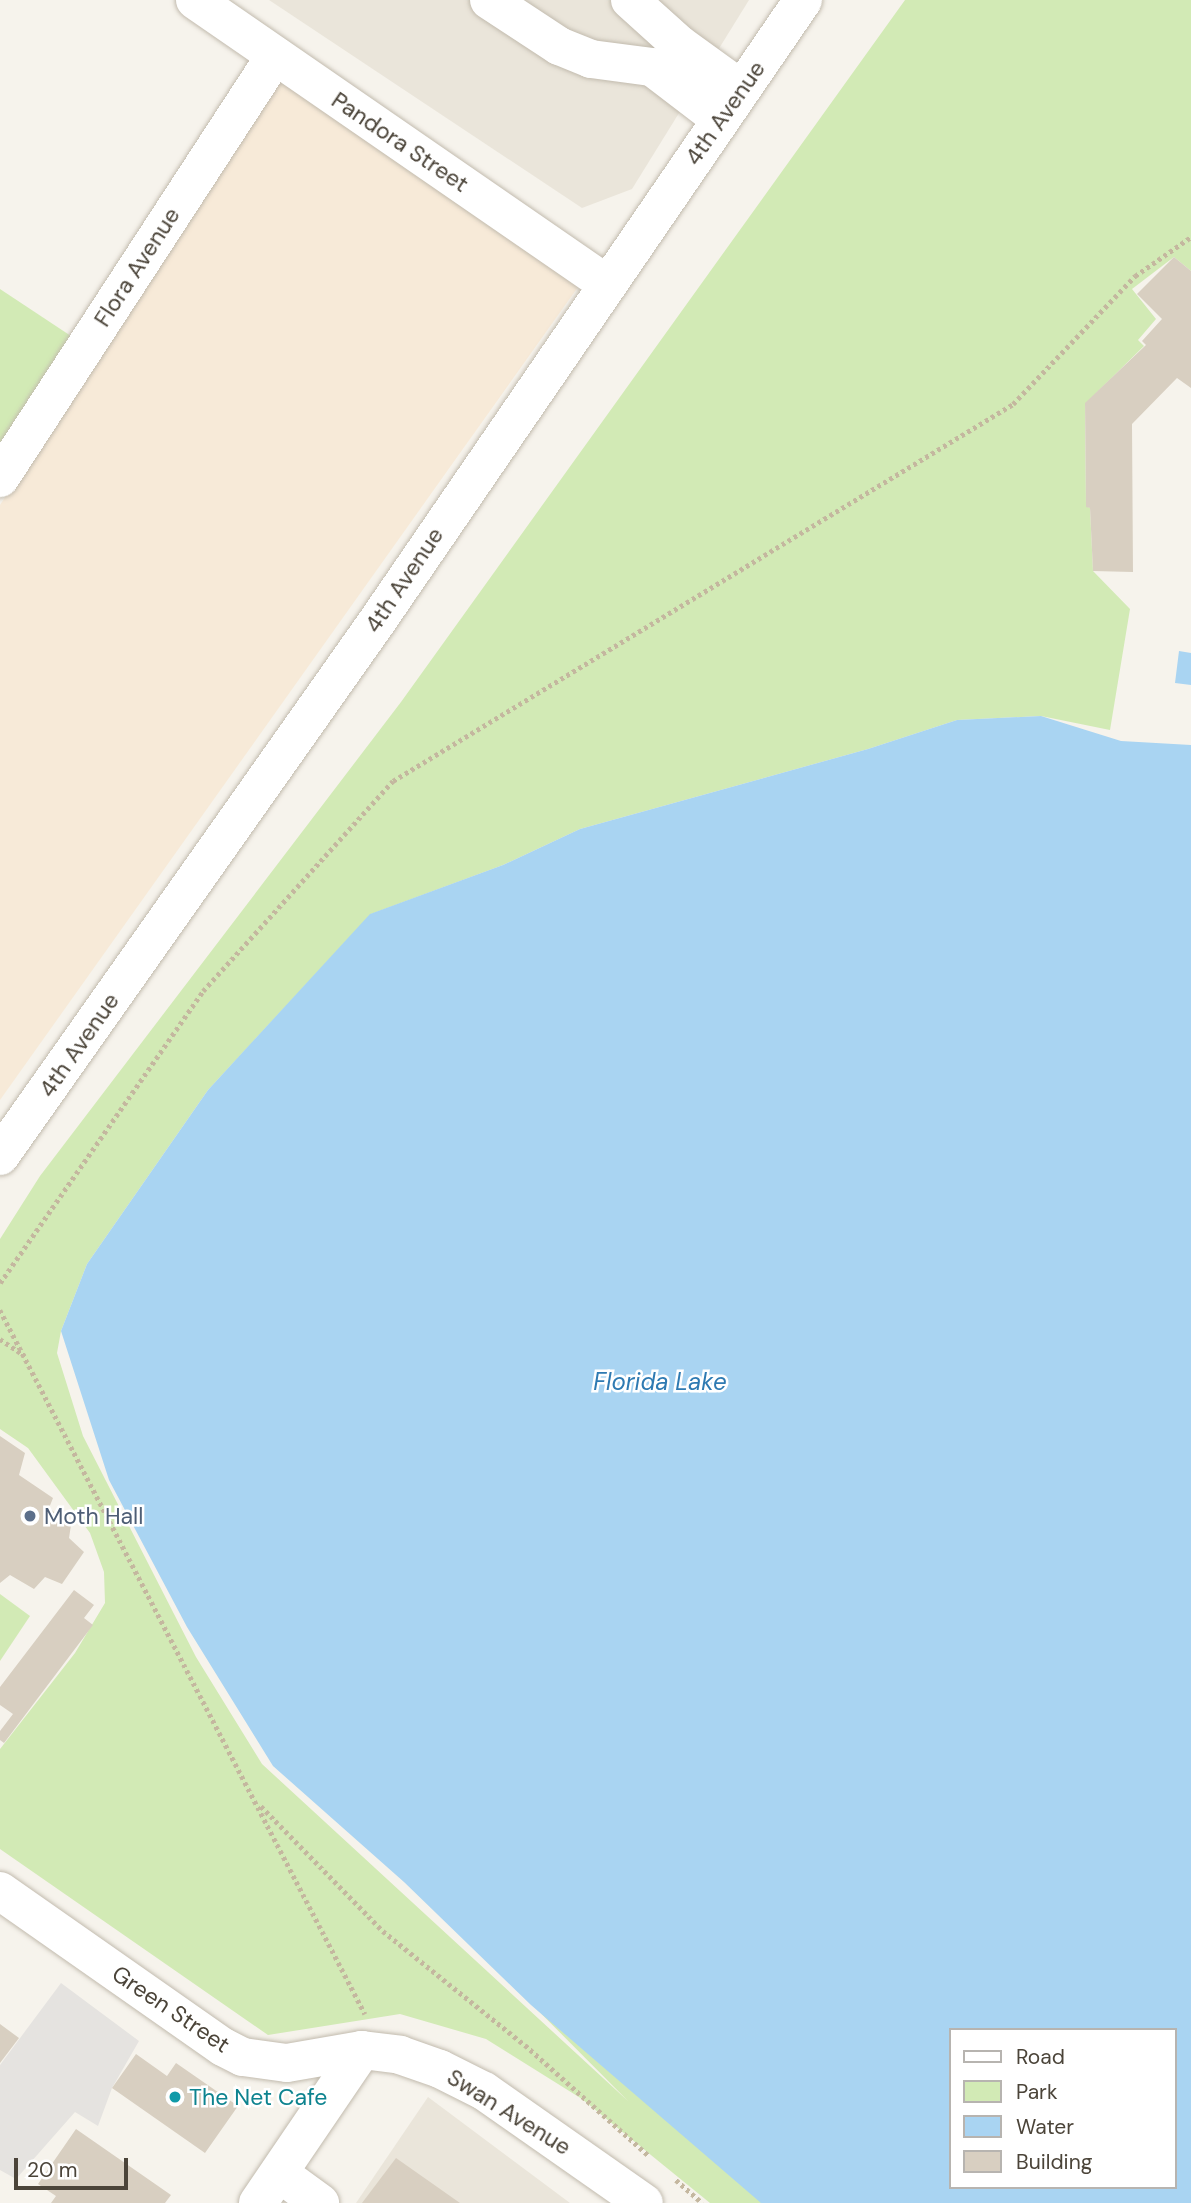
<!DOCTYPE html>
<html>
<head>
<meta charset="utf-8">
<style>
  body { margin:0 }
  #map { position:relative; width:1191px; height:2203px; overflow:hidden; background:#f6f3ec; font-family:"DM Sans",sans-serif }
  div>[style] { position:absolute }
  .residential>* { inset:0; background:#eae5da }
  .commercial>* { inset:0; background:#f7ead8 }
  .green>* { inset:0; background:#d2eab5 }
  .parking>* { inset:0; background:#e5e3e0 }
  .water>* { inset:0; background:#a9d4f2 }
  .building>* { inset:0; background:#d8cfc1 }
  .path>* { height:4.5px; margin-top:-2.25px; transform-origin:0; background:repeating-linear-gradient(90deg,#c4b79f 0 3.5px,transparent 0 7px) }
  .roads { filter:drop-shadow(0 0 2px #c2bbae) drop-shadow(0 0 2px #c2bbae) }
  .minor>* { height:38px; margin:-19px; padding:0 19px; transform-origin:19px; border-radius:19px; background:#fff }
  .dots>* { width:19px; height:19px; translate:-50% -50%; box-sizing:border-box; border:4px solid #fff; border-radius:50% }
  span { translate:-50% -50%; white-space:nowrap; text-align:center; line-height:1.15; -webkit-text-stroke:5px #fff; paint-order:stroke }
  .street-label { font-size:23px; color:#4b4439 }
  .service-label { font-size:23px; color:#4e5e75 }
  .left { translate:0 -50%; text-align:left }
  .culture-label { font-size:23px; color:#0d838f }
  .water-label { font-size:24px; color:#2e7ab2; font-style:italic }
  .legend { position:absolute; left:949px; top:2028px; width:228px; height:161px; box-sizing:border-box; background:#fff; border:2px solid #b7b4b0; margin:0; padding:9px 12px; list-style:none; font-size:21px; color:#4b4439 }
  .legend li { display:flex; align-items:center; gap:14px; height:35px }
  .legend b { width:35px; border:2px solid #b7b4b0 }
  .scale { position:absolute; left:14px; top:2158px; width:114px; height:32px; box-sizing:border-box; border:4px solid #4b4439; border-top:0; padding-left:9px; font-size:21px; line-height:24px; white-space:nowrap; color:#4b4439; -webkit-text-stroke:5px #fff; paint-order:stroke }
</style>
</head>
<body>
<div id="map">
  <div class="residential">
    <i style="clip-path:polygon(269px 0,749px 0,632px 189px,582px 208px)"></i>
    <i style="clip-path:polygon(428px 2097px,570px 2203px,356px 2203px)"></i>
  </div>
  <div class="commercial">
    <i style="clip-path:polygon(279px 76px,578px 287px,0 1100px,0 505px)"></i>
  </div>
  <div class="green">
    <i style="clip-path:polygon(905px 0,1191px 0,1191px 271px,1174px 257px,1132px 289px,1156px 319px,1138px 340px,1144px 346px,1085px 404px,1086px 506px,1090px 508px,1093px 571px,1130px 609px,1110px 730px,1041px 716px,957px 720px,868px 749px,580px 829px,503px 865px,371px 914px,208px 1090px,87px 1264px,61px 1331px,57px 1353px,83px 1436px,196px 1657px,262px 1764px,628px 2101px,279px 1750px,951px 2030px,951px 2187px,981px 2203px,710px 2203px,582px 2099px,486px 2039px,400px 2014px,268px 2035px,0 1849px,0 1749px,75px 1653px,105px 1603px,104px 1572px,90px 1533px,28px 1448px,0 1429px,0 1239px,40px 1176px,401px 702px)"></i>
    <i style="clip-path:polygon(0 289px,77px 340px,0 459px)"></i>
    <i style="clip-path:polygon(0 1594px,30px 1616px,0 1661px)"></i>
  </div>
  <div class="parking">
    <i style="clip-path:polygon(61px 1983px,139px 2041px,112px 2088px,98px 2126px,75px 2112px,16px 2179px,0 2170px,0 2065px)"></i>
  </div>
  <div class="water">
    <i style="clip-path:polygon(1179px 651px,1191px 653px,1191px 685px,1175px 683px)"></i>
    <i style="clip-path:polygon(evenodd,1041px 716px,1121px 741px,1191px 745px,1191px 2203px,761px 2203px,531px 2005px,404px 1882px,273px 1766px,187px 1627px,109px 1480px,61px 1331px,87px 1264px,208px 1090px,370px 914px,503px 865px,580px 829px,868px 749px,957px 720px,1041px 716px,951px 2030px,1175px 2030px,1175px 2187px,951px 2187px,951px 2030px)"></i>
  </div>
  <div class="building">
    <i style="clip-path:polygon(1174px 257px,1191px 271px,1191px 388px,1177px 378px,1132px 424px,1133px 572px,1093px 571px,1090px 508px,1086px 507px,1085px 403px,1146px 345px,1142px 341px,1162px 319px,1137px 294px)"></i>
    <i style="clip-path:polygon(0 1436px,25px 1453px,19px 1475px,53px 1498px,49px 1508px,71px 1525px,69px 1538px,84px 1552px,62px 1584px,45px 1577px,34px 1589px,10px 1575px,0 1583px)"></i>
    <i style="clip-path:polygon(74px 1590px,94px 1605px,84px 1618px,93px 1625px,4px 1743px,0 1740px,0 1731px,13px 1714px,0 1705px,0 1687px)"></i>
    <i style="clip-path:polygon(0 2024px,19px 2038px,0 2063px)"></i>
    <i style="clip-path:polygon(136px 2054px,167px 2076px,176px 2063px,238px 2106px,205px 2153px,112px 2088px)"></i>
    <i style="clip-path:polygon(76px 2129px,171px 2195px,165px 2203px,51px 2203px,56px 2196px,38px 2184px)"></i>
    <i style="clip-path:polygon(396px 2158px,460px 2203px,362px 2203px)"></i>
  </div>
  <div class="path">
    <i style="left:0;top:1283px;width:356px;rotate:-55.2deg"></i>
    <i style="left:203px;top:991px;width:283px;rotate:-47.9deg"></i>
    <i style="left:393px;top:781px;width:726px;rotate:-31.3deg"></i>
    <i style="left:1013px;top:404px;width:177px;rotate:-46.4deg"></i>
    <i style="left:1135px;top:276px;width:68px;rotate:-34.9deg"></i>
    <i style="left:0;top:1310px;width:793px;rotate:62.59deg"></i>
    <i style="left:0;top:1339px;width:30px;rotate:34deg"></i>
    <i style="left:261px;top:1806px;width:175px;rotate:45.7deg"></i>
    <i style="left:383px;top:1931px;width:182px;rotate:38.8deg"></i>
    <i style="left:525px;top:2045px;width:166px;rotate:41.8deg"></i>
    <i style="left:676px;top:2180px;width:35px;rotate:41deg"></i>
  </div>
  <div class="roads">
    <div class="minor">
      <i style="left:195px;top:0;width:500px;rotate:34.58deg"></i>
      <i style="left:489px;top:0;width:84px;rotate:33.3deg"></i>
      <i style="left:559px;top:46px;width:35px;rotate:22deg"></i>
      <i style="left:591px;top:59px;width:62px;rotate:7.5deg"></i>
      <i style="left:652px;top:67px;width:86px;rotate:37.4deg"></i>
      <i style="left:630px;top:0;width:67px;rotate:42deg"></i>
      <i style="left:680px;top:45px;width:75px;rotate:35.8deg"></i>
      <i style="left:0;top:478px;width:504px;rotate:-56.91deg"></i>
      <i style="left:0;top:1156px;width:652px;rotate:-54.8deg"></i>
      <i style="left:376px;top:623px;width:755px;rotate:-55.57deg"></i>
      <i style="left:0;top:1891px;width:272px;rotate:35deg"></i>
      <i style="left:223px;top:2047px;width:22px;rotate:27deg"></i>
      <i style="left:243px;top:2057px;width:44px;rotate:7.8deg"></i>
      <i style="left:287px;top:2063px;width:76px;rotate:-9.8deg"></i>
      <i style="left:362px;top:2050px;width:38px;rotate:7deg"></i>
      <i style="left:400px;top:2055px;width:42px;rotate:19.3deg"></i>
      <i style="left:440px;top:2069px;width:49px;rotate:26.6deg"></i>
      <i style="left:484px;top:2091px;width:195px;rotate:35deg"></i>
      <i style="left:279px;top:2173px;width:51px;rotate:36.2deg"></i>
      <i style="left:258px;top:2203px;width:185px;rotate:-55.8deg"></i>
    </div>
  </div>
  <div class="dots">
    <i style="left:30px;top:1516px;background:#5c6f8a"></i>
    <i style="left:175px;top:2097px;background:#0f9aa8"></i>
  </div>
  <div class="street-label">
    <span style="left:725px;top:113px;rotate:-55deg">4th Avenue</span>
    <span style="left:400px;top:142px;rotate:34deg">Pandora Street</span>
    <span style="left:137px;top:267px;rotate:-57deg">Flora Avenue</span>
    <span style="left:404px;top:580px;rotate:-56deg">4th Avenue</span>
    <span style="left:79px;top:1045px;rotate:-55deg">4th Avenue</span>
    <span style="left:171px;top:2009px;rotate:34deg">Green Street</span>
    <span style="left:509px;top:2112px;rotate:32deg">Swan Avenue</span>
  </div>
  <div class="service-label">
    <span class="left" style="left:44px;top:1516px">Moth Hall</span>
  </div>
  <div class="culture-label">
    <span class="left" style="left:189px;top:2097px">The Net Cafe</span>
  </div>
  <div class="water-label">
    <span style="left:660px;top:1382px">Florida Lake</span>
  </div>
  <ul class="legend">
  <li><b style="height:9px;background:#fff"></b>Road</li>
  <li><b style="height:19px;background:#d2eab5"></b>Park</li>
  <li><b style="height:19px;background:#a9d4f2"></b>Water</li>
  <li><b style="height:19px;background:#d8cfc1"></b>Building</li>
  </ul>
  <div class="scale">20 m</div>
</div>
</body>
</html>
